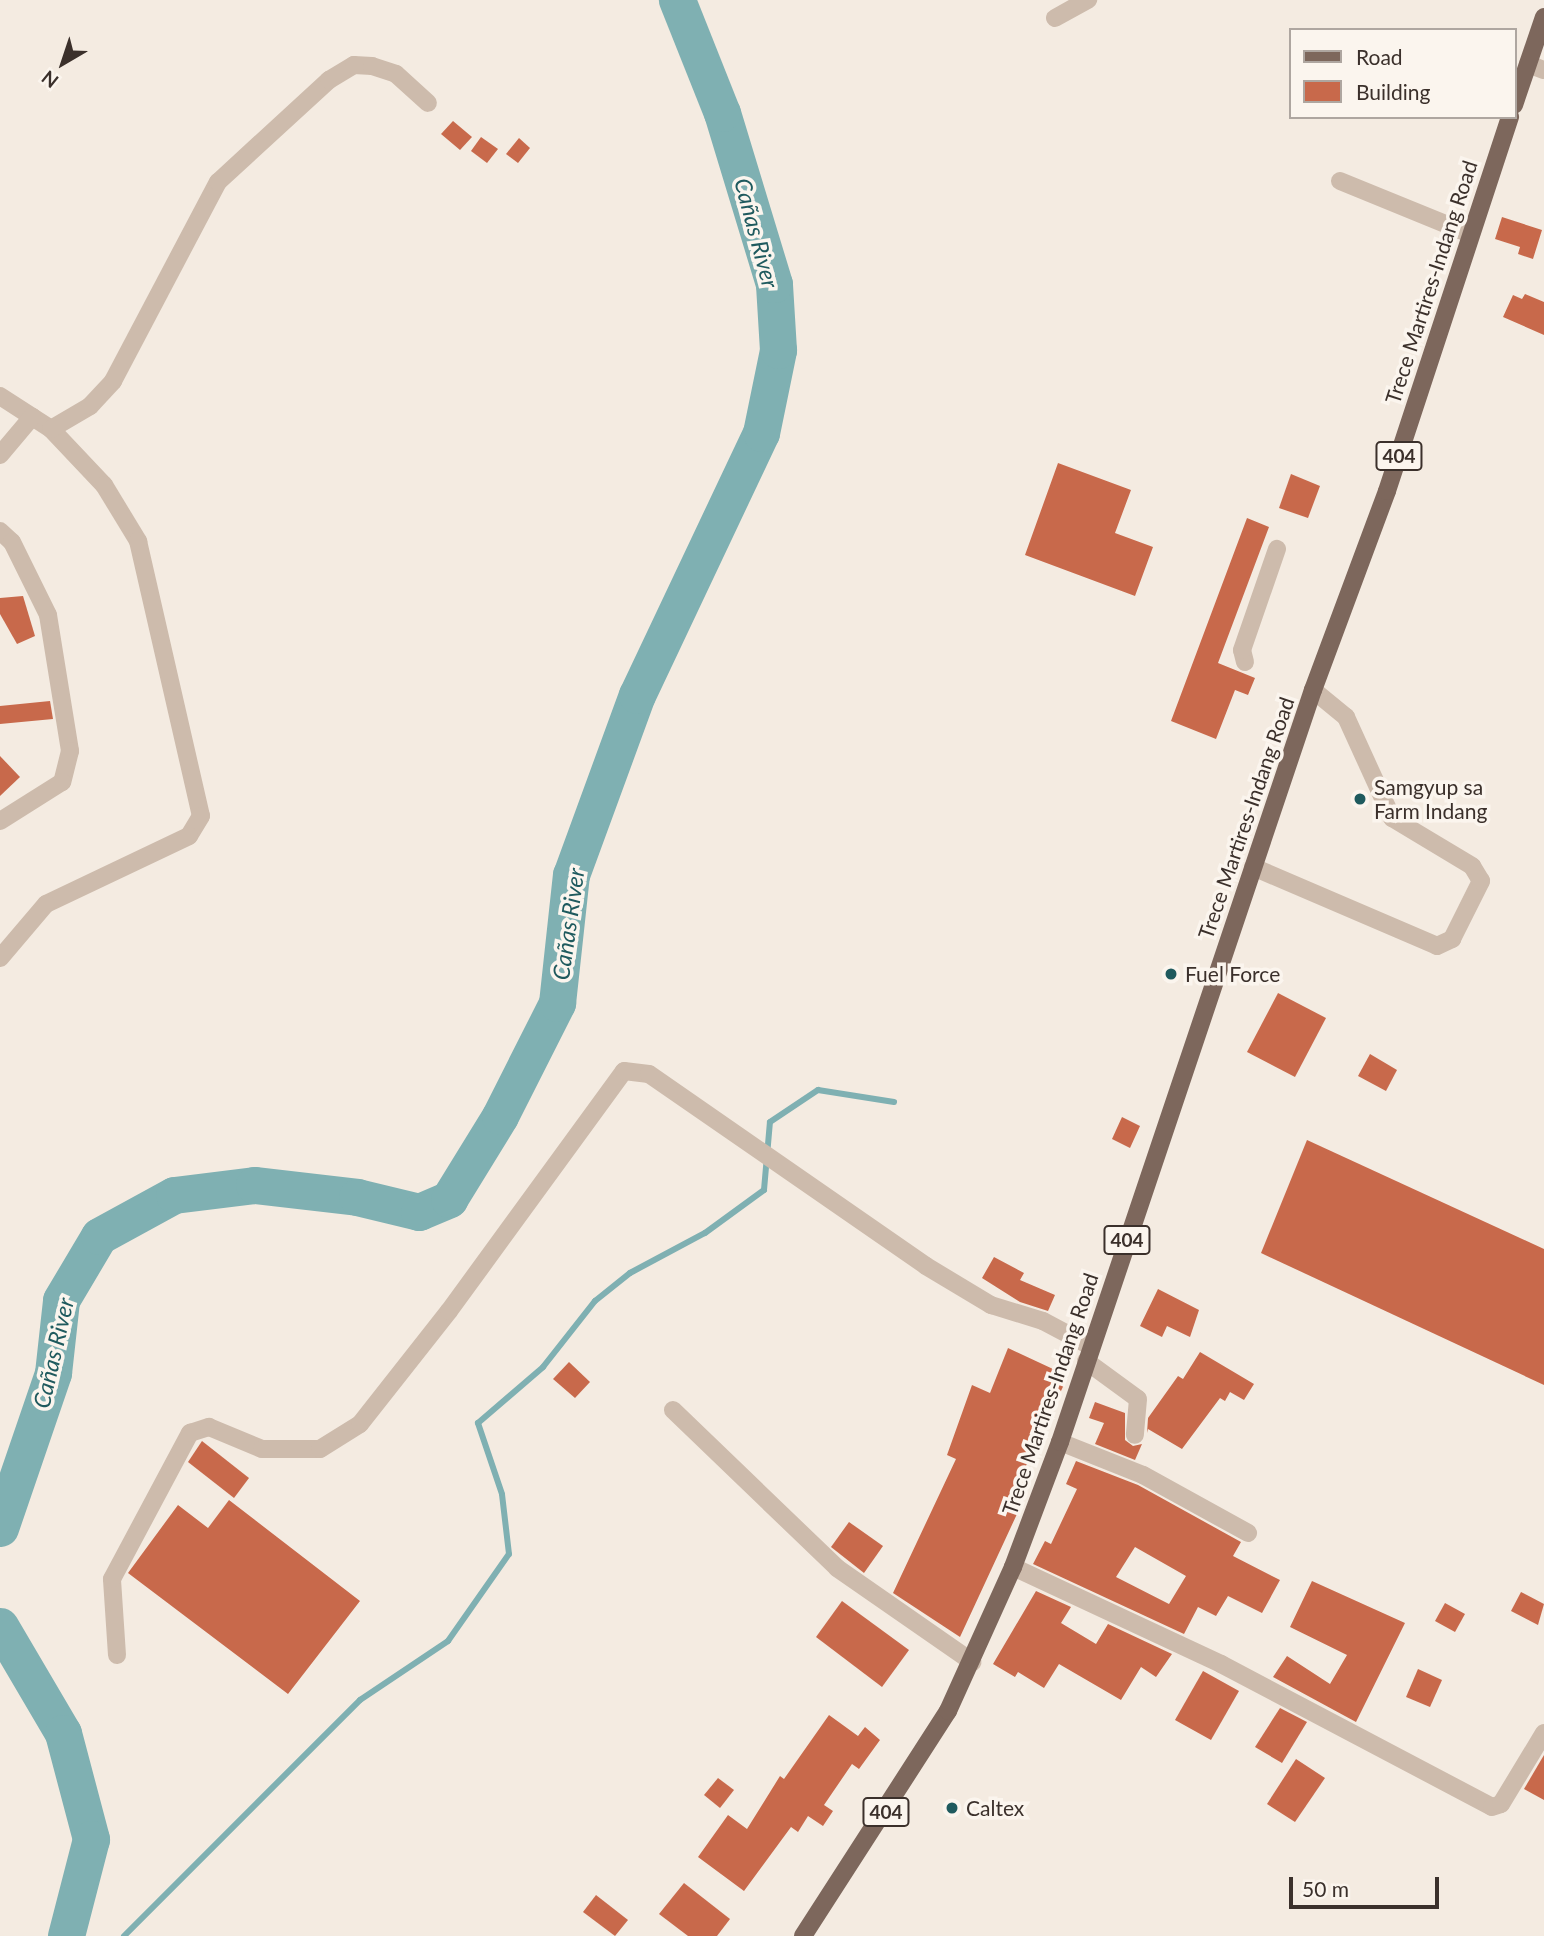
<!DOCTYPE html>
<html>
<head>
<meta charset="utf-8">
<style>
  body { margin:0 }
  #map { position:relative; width:1544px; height:1936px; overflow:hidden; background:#f4ebe1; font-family:Lato,sans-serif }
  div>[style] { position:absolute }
  .stream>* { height:6px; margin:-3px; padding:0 3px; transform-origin:3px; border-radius:3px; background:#7fb0b2 }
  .river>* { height:37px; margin:-18.5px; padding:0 18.5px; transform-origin:18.5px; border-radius:18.5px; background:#7fb0b2 }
  .building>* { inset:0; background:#c8694b }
  .minor>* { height:18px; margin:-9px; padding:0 9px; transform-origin:9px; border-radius:9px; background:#cdbbac }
  .major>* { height:18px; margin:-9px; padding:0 9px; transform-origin:9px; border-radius:9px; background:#7d675c }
  .dots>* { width:19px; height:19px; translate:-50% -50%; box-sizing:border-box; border:4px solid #fbf5ee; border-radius:50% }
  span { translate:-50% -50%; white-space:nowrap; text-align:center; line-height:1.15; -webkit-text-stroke:7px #fbf5ee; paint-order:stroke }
  .shield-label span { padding:2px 5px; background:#fbf5ee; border:2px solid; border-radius:5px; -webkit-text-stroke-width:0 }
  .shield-label { font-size:19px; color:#3b302b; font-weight:700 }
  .street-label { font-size:21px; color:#3b302b }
  .poi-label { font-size:21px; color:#3b302b }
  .left { translate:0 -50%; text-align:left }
  .water-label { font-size:23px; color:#1f5a5e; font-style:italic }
  .legend { position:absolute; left:1289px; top:28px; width:228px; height:91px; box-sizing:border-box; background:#fbf5ee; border:2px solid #aea6a0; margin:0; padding:9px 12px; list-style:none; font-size:21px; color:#3b302b }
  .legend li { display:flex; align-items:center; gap:14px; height:35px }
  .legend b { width:35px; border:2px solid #aea6a0 }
  .north { position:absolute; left:28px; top:28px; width:70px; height:70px; -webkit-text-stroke:5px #fbf5ee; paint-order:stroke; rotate:219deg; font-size:19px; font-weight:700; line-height:28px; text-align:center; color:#3b302b }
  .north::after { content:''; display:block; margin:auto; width:24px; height:32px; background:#3b302b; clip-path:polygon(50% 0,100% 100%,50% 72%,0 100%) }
  .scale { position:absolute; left:1289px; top:1877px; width:150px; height:32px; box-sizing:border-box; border:4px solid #3b302b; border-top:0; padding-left:9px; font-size:21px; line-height:24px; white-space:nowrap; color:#3b302b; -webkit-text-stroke:5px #fbf5ee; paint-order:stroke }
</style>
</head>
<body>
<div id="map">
  <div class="stream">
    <i style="left:124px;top:1936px;width:334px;rotate:-45deg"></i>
    <i style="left:360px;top:1700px;width:106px;rotate:-33.8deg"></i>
    <i style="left:448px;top:1641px;width:106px;rotate:-55deg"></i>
    <i style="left:509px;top:1554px;width:60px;rotate:-96.7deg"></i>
    <i style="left:502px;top:1494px;width:75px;rotate:-108.7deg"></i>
    <i style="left:478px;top:1423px;width:86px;rotate:-40.7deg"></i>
    <i style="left:543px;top:1367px;width:84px;rotate:-51.8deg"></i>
    <i style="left:595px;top:1301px;width:45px;rotate:-38.7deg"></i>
    <i style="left:630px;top:1273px;width:85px;rotate:-28.1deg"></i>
    <i style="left:705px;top:1233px;width:73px;rotate:-36.1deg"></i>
    <i style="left:764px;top:1190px;width:68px;rotate:-85deg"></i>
    <i style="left:770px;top:1122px;width:58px;rotate:-33.7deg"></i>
    <i style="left:818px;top:1090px;width:77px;rotate:9deg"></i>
  </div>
  <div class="river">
    <i style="left:0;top:1528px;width:164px;rotate:-71.1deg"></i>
    <i style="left:53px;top:1373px;width:73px;rotate:-83.7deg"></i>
    <i style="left:61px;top:1300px;width:74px;rotate:-59.3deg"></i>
    <i style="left:99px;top:1236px;width:85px;rotate:-28.7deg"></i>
    <i style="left:174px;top:1195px;width:81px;rotate:-7.1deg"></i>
    <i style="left:254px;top:1185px;width:104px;rotate:6.6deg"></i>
    <i style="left:357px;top:1197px;width:64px;rotate:13.6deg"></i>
    <i style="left:419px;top:1212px;width:33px;rotate:-23deg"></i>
    <i style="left:449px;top:1199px;width:97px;rotate:-58.4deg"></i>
    <i style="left:500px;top:1116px;width:127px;rotate:-63.2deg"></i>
    <i style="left:557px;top:1003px;width:129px;rotate:-83.8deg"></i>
    <i style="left:571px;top:875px;width:192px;rotate:-69.9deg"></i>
    <i style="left:637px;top:695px;width:290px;rotate:-64.7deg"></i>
    <i style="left:761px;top:433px;width:85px;rotate:-78.4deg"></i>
    <i style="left:778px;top:350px;width:66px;rotate:-93.5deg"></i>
    <i style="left:774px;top:284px;width:179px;rotate:-106.9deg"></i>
    <i style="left:722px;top:113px;width:122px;rotate:-111.7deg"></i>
    <i style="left:0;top:1626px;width:124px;rotate:59.5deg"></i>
    <i style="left:63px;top:1733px;width:110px;rotate:75.2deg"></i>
    <i style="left:91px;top:1839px;width:100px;rotate:104.5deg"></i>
  </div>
  <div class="building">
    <i style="clip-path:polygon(453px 121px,472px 137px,460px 150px,441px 134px)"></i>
    <i style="clip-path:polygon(481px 137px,498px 149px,487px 163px,471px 151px)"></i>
    <i style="clip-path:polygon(519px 138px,530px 148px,518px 163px,506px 154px)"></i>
    <i style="clip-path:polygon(1502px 217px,1542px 230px,1533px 259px,1518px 254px,1520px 247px,1495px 239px)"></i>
    <i style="clip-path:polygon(1525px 294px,1544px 302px,1544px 335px,1503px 317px,1513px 295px,1522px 299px)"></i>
    <i style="clip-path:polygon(1058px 463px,1131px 490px,1115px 533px,1153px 547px,1135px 596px,1025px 555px)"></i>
    <i style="clip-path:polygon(1291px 474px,1320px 486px,1308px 518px,1279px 508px)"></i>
    <i style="clip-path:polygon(1247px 518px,1269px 527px,1218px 663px,1255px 678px,1248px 695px,1235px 690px,1216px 739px,1171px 721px)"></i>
    <i style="clip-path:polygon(23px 596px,35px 636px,17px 644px,0 614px,0 598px)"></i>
    <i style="clip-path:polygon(50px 701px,53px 719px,0 724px,0 706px)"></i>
    <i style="clip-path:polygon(0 756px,20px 777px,0 796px)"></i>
    <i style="clip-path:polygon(1278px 993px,1326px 1018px,1295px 1077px,1247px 1052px)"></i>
    <i style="clip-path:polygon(1370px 1054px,1397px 1070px,1386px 1091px,1358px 1076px)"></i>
    <i style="clip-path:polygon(1122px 1117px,1140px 1126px,1130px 1148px,1112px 1139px)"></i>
    <i style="clip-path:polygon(1307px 1140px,1544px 1249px,1544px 1385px,1261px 1253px)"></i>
    <i style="clip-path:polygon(994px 1257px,1024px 1273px,1020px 1280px,1055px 1295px,1048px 1311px,1020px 1302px,982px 1278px)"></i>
    <i style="clip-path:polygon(1158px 1289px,1199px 1310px,1190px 1337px,1167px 1326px,1162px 1337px,1140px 1326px)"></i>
    <i style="clip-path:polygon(1008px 1348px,1068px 1376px,1025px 1468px,1032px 1470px,1017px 1514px,960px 1637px,893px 1593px,956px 1459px,947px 1455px,972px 1385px,990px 1393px)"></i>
    <i style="clip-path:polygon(1200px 1352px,1254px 1384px,1244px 1400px,1230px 1392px,1225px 1401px,1220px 1398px,1182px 1449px,1148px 1429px,1147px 1433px,1148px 1418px,1178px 1376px,1183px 1379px)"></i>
    <i style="clip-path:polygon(569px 1362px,590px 1382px,575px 1398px,553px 1379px)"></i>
    <i style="clip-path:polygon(1095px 1402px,1125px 1413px,1125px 1440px,1133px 1446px,1142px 1444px,1135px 1460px,1095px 1444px,1104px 1423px,1089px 1418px)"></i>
    <i style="clip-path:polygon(202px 1441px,249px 1478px,234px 1498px,188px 1462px)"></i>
    <i style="clip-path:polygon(evenodd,1076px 1461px,1138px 1485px,1241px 1542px,1233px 1556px,1280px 1580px,1262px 1613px,1228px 1596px,1216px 1616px,1198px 1607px,1184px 1634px,1033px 1564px,1045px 1541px,1051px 1544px,1077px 1489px,1066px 1484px,1076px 1461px,1135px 1547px,1186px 1576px,1169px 1604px,1116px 1577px,1135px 1547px)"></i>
    <i style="clip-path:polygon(229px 1500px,360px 1601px,288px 1694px,128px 1573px,178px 1505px,208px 1528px)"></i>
    <i style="clip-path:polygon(849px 1522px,883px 1546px,864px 1573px,831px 1547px)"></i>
    <i style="clip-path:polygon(1312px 1581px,1405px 1623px,1356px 1722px,1273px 1677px,1287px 1656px,1330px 1684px,1347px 1655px,1290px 1627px)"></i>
    <i style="clip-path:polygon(1036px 1591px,1071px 1607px,1061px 1623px,1096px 1644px,1108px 1624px,1172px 1654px,1156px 1677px,1141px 1667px,1121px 1700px,1059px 1664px,1044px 1688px,1018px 1672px,1015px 1677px,993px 1664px)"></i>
    <i style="clip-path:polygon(1521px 1592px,1544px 1604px,1538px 1625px,1511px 1611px)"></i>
    <i style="clip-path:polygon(842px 1601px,909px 1650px,882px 1687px,816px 1637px)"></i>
    <i style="clip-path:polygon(1445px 1603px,1465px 1614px,1455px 1632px,1435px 1621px)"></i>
    <i style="clip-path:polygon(1418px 1669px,1442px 1680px,1430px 1707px,1406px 1697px)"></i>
    <i style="clip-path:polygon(1203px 1671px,1239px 1691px,1211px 1740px,1175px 1720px)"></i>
    <i style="clip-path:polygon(1280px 1708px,1307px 1722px,1282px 1763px,1255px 1747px)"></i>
    <i style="clip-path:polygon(829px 1715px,858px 1736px,865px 1727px,880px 1740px,859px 1769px,852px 1764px,824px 1805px,833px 1811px,823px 1826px,808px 1816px,798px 1832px,791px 1827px,744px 1891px,698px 1857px,728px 1815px,747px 1829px,780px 1776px,784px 1779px)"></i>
    <i style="clip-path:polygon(1544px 1755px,1544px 1800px,1524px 1789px)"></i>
    <i style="clip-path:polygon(1296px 1759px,1325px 1778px,1295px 1822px,1267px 1804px)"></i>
    <i style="clip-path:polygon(718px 1778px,734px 1790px,720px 1808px,704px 1795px)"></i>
    <i style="clip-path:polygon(684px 1883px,730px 1919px,717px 1936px,688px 1936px,659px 1914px)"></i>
    <i style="clip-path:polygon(596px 1895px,628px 1920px,615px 1936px,583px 1912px)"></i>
  </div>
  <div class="minor">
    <i style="left:1055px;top:18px;width:38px;rotate:-29deg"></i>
    <i style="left:1528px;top:64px;width:17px;rotate:21deg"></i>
    <i style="left:1340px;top:181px;width:140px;rotate:22.2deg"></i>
    <i style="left:0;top:396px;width:61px;rotate:32.9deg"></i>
    <i style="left:51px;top:429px;width:77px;rotate:46.6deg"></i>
    <i style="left:104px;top:485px;width:66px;rotate:58.7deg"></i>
    <i style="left:138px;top:541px;width:282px;rotate:77.1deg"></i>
    <i style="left:201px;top:816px;width:23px;rotate:121deg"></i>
    <i style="left:189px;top:836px;width:158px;rotate:154.6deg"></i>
    <i style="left:46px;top:904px;width:71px;rotate:130.4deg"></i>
    <i style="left:51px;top:429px;width:45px;rotate:-30.5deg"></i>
    <i style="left:90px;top:406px;width:34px;rotate:-47deg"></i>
    <i style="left:113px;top:381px;width:225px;rotate:-62.2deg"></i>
    <i style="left:218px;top:182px;width:151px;rotate:-42.6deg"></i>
    <i style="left:329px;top:80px;width:29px;rotate:-31deg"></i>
    <i style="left:354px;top:65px;width:18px;rotate:3deg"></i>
    <i style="left:372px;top:66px;width:25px;rotate:18deg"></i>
    <i style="left:396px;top:74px;width:43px;rotate:42.2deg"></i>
    <i style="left:0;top:455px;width:50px;rotate:-49.9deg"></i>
    <i style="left:0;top:531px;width:16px;rotate:43deg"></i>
    <i style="left:12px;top:542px;width:81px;rotate:63.7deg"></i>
    <i style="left:48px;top:615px;width:138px;rotate:80.8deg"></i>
    <i style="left:70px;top:751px;width:32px;rotate:104deg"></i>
    <i style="left:62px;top:782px;width:73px;rotate:147.8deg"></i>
    <i style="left:1245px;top:662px;width:12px;rotate:-104deg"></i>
    <i style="left:1242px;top:650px;width:107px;rotate:-70.9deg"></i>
    <i style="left:1253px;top:867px;width:200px;rotate:23.2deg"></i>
    <i style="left:1437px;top:946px;width:17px;rotate:-25deg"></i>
    <i style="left:1452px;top:939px;width:65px;rotate:-63.4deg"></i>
    <i style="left:1481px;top:881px;width:17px;rotate:-121deg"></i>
    <i style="left:1472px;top:866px;width:93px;rotate:-149deg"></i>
    <i style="left:1392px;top:818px;width:111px;rotate:-114.5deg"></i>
    <i style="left:1346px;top:717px;width:43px;rotate:-140.7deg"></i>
    <i style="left:1086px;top:1361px;width:64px;rotate:36.2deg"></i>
    <i style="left:1138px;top:1399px;width:36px;rotate:95deg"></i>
    <i style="left:673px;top:1410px;width:228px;rotate:43.9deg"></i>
    <i style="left:837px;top:1568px;width:165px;rotate:34.8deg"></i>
    <i style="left:1060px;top:1442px;width:89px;rotate:21.7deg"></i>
    <i style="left:1143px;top:1475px;width:120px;rotate:28.9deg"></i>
    <i style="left:1013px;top:1567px;width:230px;rotate:25deg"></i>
    <i style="left:1221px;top:1664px;width:306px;rotate:27.8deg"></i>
    <i style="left:1492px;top:1807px;width:9px;rotate:-18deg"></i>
    <i style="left:1501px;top:1804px;width:83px;rotate:-58.8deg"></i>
    <i style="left:117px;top:1655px;width:76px;rotate:-93.8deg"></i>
    <i style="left:112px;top:1579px;width:166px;rotate:-61.9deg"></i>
    <i style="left:190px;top:1433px;width:20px;rotate:-18deg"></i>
    <i style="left:209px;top:1427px;width:57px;rotate:22.5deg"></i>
    <i style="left:262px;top:1449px;width:58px"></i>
    <i style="left:320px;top:1449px;width:47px;rotate:-32deg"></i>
    <i style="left:360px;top:1424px;width:144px;rotate:-51.8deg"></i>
    <i style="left:449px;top:1311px;width:297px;rotate:-53.9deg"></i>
    <i style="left:624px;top:1071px;width:25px;rotate:7deg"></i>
    <i style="left:649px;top:1074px;width:337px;rotate:34.7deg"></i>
    <i style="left:926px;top:1266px;width:76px;rotate:31deg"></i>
    <i style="left:991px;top:1305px;width:54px;rotate:17.1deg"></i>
    <i style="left:1043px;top:1321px;width:53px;rotate:28deg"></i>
  </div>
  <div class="major">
    <i style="left:1514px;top:105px;width:93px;rotate:-71.2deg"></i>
    <i style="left:803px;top:1936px;width:268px;rotate:-57.2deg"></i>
    <i style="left:948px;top:1711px;width:158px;rotate:-65.7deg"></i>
    <i style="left:1013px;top:1567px;width:134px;rotate:-69.4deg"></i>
    <i style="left:1060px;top:1442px;width:793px;rotate:-71.41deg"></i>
    <i style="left:1313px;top:690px;width:212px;rotate:-69.6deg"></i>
    <i style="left:1387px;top:491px;width:394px;rotate:-71.8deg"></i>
  </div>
  <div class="dots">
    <i style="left:1360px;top:799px;background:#1f5a5e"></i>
    <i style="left:1171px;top:974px;background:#1f5a5e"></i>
    <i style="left:952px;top:1808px;background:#1f5a5e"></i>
  </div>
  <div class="shield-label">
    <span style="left:1399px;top:456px">404</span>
    <span style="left:1127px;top:1240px">404</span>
    <span style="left:886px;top:1812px">404</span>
  </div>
  <div class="street-label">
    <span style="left:1431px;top:282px;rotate:-72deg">Trece Martires-Indang Road</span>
    <span style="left:1246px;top:818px;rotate:-71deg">Trece Martires-Indang Road</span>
    <span style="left:1050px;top:1394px;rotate:-71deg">Trece Martires-Indang Road</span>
  </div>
  <div class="poi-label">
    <span class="left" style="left:1374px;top:799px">Samgyup sa<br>Farm Indang</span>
    <span class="left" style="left:1185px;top:974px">Fuel Force</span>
    <span class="left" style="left:966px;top:1808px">Caltex</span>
  </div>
  <div class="water-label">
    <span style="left:757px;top:233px;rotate:75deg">Cañas River</span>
    <span style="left:568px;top:924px;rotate:-82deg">Cañas River</span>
    <span style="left:53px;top:1353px;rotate:-77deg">Cañas River</span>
  </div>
  <ul class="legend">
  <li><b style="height:9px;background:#7d675c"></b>Road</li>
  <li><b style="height:19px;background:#c8694b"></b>Building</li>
  </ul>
  <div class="north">N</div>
  <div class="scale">50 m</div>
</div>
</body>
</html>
